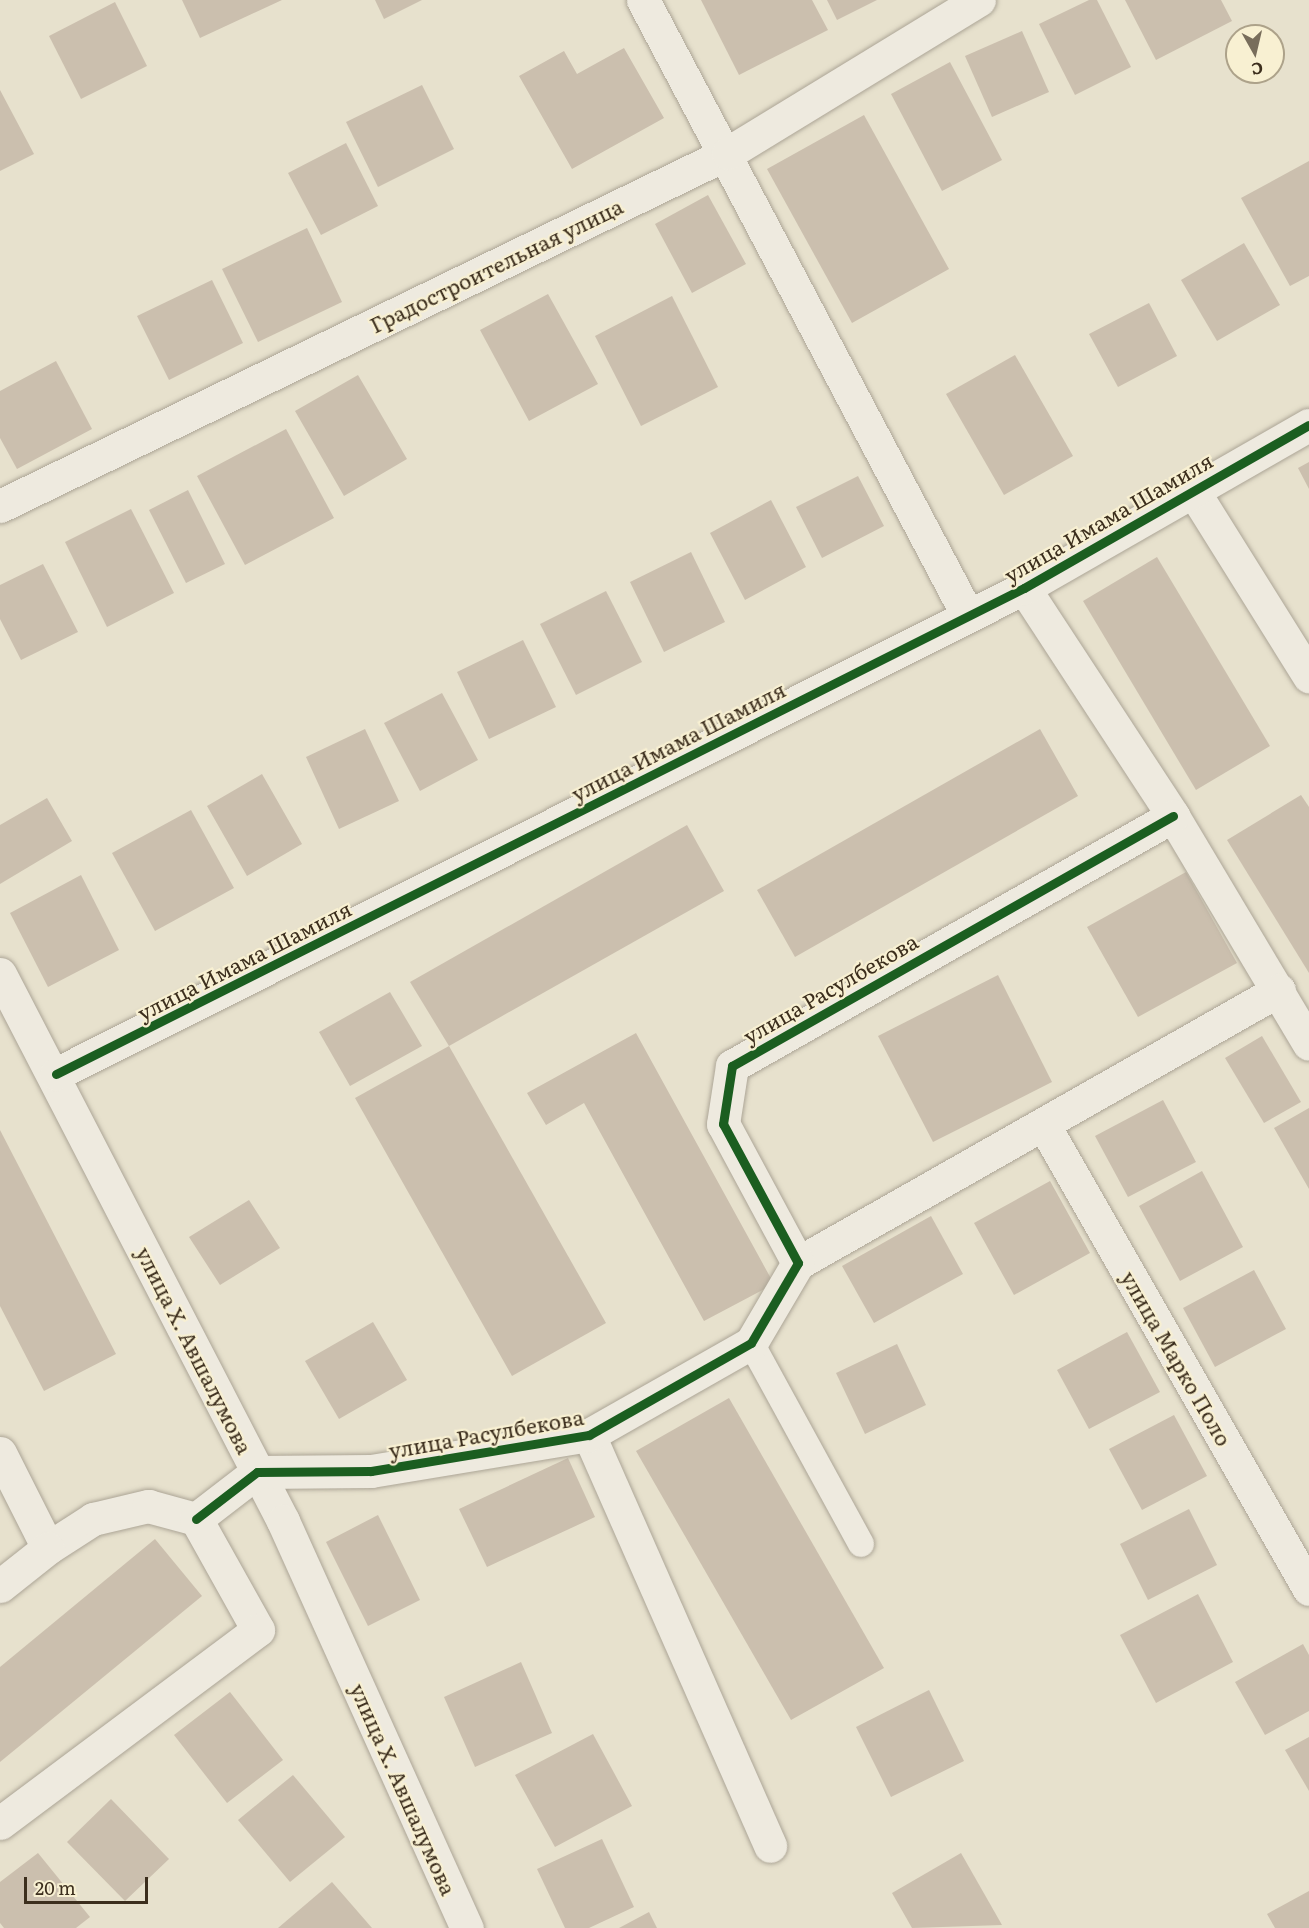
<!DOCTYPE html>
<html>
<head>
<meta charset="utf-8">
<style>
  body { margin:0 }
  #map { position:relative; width:1309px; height:1928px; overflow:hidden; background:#e7e1cd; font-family:Literata,serif }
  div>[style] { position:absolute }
  .building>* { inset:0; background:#cbbfae }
  .roads { filter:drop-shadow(0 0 2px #aca596) drop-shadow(0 0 2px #aca596) }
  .service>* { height:26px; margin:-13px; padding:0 13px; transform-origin:13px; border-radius:13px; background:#eeeadf }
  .minor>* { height:33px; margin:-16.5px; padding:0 16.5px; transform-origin:16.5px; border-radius:16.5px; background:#eeeadf }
  .cycleway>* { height:9px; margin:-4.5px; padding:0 4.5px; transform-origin:4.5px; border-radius:4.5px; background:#1b5e20 }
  span { translate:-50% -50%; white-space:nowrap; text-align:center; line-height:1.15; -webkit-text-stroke:4.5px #f8f0d2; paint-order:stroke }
  .street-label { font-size:21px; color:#3c2e1d }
  .north { position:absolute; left:1225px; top:24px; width:60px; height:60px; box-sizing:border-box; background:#f8f0d2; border:2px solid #ada28a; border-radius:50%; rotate:172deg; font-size:16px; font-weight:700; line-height:24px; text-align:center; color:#3c2e1d }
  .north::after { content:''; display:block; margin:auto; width:21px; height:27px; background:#786d5b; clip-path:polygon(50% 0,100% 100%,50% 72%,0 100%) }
  .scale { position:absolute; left:24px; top:1877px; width:124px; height:27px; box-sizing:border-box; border:3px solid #3c2e1d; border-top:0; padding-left:8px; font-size:18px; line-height:21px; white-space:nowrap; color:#3c2e1d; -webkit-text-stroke:4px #f8f0d2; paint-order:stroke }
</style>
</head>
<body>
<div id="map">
  <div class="building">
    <i style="clip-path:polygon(182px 0,282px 0,200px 38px)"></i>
    <i style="clip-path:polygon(375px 0,422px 0,384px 19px)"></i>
    <i style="clip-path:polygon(701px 0,812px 0,828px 30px,739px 75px)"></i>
    <i style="clip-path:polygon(827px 0,877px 0,837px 20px)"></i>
    <i style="clip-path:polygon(1089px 0,1097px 0,1131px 67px,1075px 95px,1039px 24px)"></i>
    <i style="clip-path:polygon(1125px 0,1221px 0,1232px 21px,1156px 60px)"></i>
    <i style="clip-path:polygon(115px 2px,147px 66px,81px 99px,49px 36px)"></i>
    <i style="clip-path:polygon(1022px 31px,1049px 92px,992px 117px,965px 56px)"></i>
    <i style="clip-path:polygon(624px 48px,664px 118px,572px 169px,519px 76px,564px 51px,577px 74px)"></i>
    <i style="clip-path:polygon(950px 62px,1002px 160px,942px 191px,891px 94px)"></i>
    <i style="clip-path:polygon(422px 85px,454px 149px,378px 187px,346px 122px)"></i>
    <i style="clip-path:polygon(0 90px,34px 154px,0 171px)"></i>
    <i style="clip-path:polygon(864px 115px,949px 269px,852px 323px,767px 169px)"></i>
    <i style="clip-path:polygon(346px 143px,378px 206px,321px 235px,288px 173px)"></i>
    <i style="clip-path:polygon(1309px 161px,1309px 276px,1290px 286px,1241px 198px)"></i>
    <i style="clip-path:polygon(708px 195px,746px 264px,692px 293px,655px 224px)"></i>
    <i style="clip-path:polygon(307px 228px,342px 302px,258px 342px,222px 269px)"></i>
    <i style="clip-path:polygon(1244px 243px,1280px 305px,1217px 341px,1181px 280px)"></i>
    <i style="clip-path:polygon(212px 280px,243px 343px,169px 380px,137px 316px)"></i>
    <i style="clip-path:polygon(548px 294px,598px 384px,529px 421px,480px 330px)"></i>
    <i style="clip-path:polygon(672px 296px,718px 387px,641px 426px,595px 336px)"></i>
    <i style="clip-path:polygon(1149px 303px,1177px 356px,1118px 387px,1089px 334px)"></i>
    <i style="clip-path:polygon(1015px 355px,1073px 456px,1004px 495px,946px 394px)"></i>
    <i style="clip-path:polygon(56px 361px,92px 429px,17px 469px,0 438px,0 391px)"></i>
    <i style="clip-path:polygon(358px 375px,407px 459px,344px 496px,295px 411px)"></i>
    <i style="clip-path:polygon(286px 429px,334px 518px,245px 565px,197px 476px)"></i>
    <i style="clip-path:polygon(1309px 462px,1309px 489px,1298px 468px)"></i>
    <i style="clip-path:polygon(858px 476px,884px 526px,822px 558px,796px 507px)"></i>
    <i style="clip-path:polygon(188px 490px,225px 564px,186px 583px,149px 510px)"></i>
    <i style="clip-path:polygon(771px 500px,806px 567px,745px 600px,710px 533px)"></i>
    <i style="clip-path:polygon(131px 509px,174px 593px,107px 627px,65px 542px)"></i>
    <i style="clip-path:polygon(691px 552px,725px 622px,664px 652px,630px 582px)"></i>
    <i style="clip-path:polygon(1157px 557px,1270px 746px,1196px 790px,1083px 601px)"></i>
    <i style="clip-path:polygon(43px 564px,78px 632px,21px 660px,0 619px,0 585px)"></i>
    <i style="clip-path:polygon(606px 591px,642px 662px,576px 695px,540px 624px)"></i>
    <i style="clip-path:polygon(523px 640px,556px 707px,489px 739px,457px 672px)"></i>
    <i style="clip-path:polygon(442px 693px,478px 760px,420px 791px,384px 723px)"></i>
    <i style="clip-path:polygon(365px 729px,399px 801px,339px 829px,306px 757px)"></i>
    <i style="clip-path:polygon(1040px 729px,1078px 796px,795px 957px,757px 890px)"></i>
    <i style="clip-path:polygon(262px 774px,302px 844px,247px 876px,207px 806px)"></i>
    <i style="clip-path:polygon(1301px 795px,1309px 807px,1309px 973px,1227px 840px)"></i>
    <i style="clip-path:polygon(47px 798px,72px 841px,0 884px,0 825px)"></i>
    <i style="clip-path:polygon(191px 810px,234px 888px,155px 931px,112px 853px)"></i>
    <i style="clip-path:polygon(687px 825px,724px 891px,449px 1046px,410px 982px)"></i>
    <i style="clip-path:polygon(1186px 872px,1237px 963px,1138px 1017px,1087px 927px)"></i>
    <i style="clip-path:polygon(81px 875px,119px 950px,48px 987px,10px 913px)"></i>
    <i style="clip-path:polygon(998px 975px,1052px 1082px,933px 1142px,878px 1036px)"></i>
    <i style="clip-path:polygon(390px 992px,422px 1046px,350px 1086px,319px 1032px)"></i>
    <i style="clip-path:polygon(636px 1033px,774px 1284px,704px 1321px,584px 1103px,546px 1125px,527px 1093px)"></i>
    <i style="clip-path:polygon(1262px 1036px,1301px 1102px,1264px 1123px,1225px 1058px)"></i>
    <i style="clip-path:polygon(449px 1046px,606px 1323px,512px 1376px,355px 1098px)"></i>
    <i style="clip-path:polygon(1163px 1100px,1196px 1162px,1128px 1197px,1095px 1136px)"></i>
    <i style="clip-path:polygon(1309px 1108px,1309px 1189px,1274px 1128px)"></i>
    <i style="clip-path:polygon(0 1130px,116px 1354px,44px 1391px,0 1306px)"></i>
    <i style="clip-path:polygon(1202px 1171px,1243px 1247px,1180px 1281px,1139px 1206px)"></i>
    <i style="clip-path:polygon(1050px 1181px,1090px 1253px,1014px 1295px,974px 1223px)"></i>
    <i style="clip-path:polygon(249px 1200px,280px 1248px,220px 1285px,189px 1237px)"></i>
    <i style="clip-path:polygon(931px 1216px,963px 1274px,874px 1323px,842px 1266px)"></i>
    <i style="clip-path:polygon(1254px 1270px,1286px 1329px,1215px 1367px,1183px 1308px)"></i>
    <i style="clip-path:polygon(373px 1322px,407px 1380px,339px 1419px,305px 1361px)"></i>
    <i style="clip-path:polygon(1127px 1332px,1160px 1392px,1089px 1429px,1057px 1370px)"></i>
    <i style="clip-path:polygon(897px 1344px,926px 1405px,865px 1434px,836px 1373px)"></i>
    <i style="clip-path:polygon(729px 1398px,884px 1668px,791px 1720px,636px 1451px)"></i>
    <i style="clip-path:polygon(1174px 1415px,1207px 1476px,1142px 1510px,1109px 1449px)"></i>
    <i style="clip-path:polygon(568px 1458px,595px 1517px,487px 1567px,459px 1509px)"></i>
    <i style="clip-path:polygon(1189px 1509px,1217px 1565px,1148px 1600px,1120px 1544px)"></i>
    <i style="clip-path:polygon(378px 1515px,420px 1600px,368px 1626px,326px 1542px)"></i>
    <i style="clip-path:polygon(155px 1539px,202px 1596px,0 1762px,0 1667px)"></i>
    <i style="clip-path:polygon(1198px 1594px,1233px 1662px,1156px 1703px,1120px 1635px)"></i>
    <i style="clip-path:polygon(1303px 1644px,1309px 1655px,1309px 1711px,1265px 1735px,1235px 1682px)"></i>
    <i style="clip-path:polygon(521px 1662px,552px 1733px,475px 1767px,444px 1697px)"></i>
    <i style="clip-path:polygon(929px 1690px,964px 1761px,891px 1797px,856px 1727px)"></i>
    <i style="clip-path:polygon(230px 1692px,283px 1760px,227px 1803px,174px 1735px)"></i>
    <i style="clip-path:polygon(593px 1734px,632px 1806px,555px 1847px,515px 1775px)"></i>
    <i style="clip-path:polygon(1309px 1737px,1309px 1791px,1285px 1750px)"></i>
    <i style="clip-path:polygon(293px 1775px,345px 1837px,290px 1882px,238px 1820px)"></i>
    <i style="clip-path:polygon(111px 1799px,169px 1859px,125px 1901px,67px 1842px)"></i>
    <i style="clip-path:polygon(602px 1839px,634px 1907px,589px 1928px,565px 1928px,537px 1869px)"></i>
    <i style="clip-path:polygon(38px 1853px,90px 1917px,76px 1928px,4px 1928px,0 1923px,0 1882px)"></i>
    <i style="clip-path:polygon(961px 1853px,1002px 1925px,912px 1928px,892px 1893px)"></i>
    <i style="clip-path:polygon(332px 1882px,372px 1928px,278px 1928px)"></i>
    <i style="clip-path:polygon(1309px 1891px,1309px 1928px,1275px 1928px,1267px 1914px)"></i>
    <i style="clip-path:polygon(649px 1912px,657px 1928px,619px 1928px)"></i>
  </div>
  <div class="roads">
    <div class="service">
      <i style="left:751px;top:1343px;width:229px;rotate:61.3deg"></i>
    </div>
    <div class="minor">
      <i style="left:643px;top:0;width:696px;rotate:62.18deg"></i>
      <i style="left:1192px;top:489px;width:221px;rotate:58deg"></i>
      <i style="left:0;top:506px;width:809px;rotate:-25.87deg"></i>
      <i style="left:728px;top:153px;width:294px;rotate:-31.4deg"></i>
      <i style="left:1024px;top:588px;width:272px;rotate:56.8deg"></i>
      <i style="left:1173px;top:816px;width:265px;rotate:59.2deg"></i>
      <i style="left:0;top:974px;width:616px;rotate:62.64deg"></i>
      <i style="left:283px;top:1521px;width:447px;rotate:65.7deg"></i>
      <i style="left:56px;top:1074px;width:1083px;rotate:-26.66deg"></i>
      <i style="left:1024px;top:588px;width:328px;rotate:-29.8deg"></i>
      <i style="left:1045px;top:1127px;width:532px;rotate:60.26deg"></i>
      <i style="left:798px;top:1263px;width:553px;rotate:-29.58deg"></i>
      <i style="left:589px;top:1435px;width:449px;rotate:66.2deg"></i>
      <i style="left:0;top:1453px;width:106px;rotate:63.2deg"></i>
      <i style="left:48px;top:1548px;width:54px;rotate:-32.8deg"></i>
      <i style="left:93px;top:1519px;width:57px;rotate:-13.3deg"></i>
      <i style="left:148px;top:1506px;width:50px;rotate:15.2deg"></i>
      <i style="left:196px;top:1519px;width:127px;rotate:60.8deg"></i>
      <i style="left:258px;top:1630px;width:322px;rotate:143.2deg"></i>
      <i style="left:196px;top:1519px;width:77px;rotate:-37.6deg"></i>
      <i style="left:257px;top:1472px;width:114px;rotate:-0.5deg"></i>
      <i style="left:371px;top:1471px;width:221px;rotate:-9.4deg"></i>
      <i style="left:589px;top:1435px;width:186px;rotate:-29.6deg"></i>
      <i style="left:751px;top:1343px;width:93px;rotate:-59.6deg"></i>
      <i style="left:798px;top:1263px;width:158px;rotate:-118.3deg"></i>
      <i style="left:723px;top:1124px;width:59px;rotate:-81.2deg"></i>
      <i style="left:732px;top:1066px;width:507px;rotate:-29.55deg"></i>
      <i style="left:0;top:1586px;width:61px;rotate:-38.4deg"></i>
    </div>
  </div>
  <div class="cycleway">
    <i style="left:56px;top:1074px;width:1083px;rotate:-26.66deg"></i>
    <i style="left:1024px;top:588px;width:328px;rotate:-29.8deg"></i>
    <i style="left:196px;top:1519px;width:77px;rotate:-37.6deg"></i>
    <i style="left:257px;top:1472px;width:114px;rotate:-0.5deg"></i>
    <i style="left:371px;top:1471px;width:221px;rotate:-9.4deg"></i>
    <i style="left:589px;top:1435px;width:186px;rotate:-29.6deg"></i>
    <i style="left:751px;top:1343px;width:93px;rotate:-59.6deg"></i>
    <i style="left:798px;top:1263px;width:158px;rotate:-118.3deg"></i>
    <i style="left:723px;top:1124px;width:59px;rotate:-81.2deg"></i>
    <i style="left:732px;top:1066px;width:507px;rotate:-29.55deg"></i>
  </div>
  <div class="street-label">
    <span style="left:496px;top:265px;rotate:-26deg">Градостроительная улица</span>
    <span style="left:1108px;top:517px;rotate:-30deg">улица Имама Шамиля</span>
    <span style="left:678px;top:741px;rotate:-27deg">улица Имама Шамиля</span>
    <span style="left:244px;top:960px;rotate:-27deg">улица Имама Шамиля</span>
    <span style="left:830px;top:988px;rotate:-30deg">улица Расулбекова</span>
    <span style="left:195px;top:1350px;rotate:63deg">улица Х. Авшалумова</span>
    <span style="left:1177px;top:1358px;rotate:60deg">улица Марко Поло</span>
    <span style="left:486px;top:1433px;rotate:-10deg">улица Расулбекова</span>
    <span style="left:404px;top:1789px;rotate:66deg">улица Х. Авшалумова</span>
  </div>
  <div class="north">С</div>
  <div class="scale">20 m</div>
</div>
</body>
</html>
